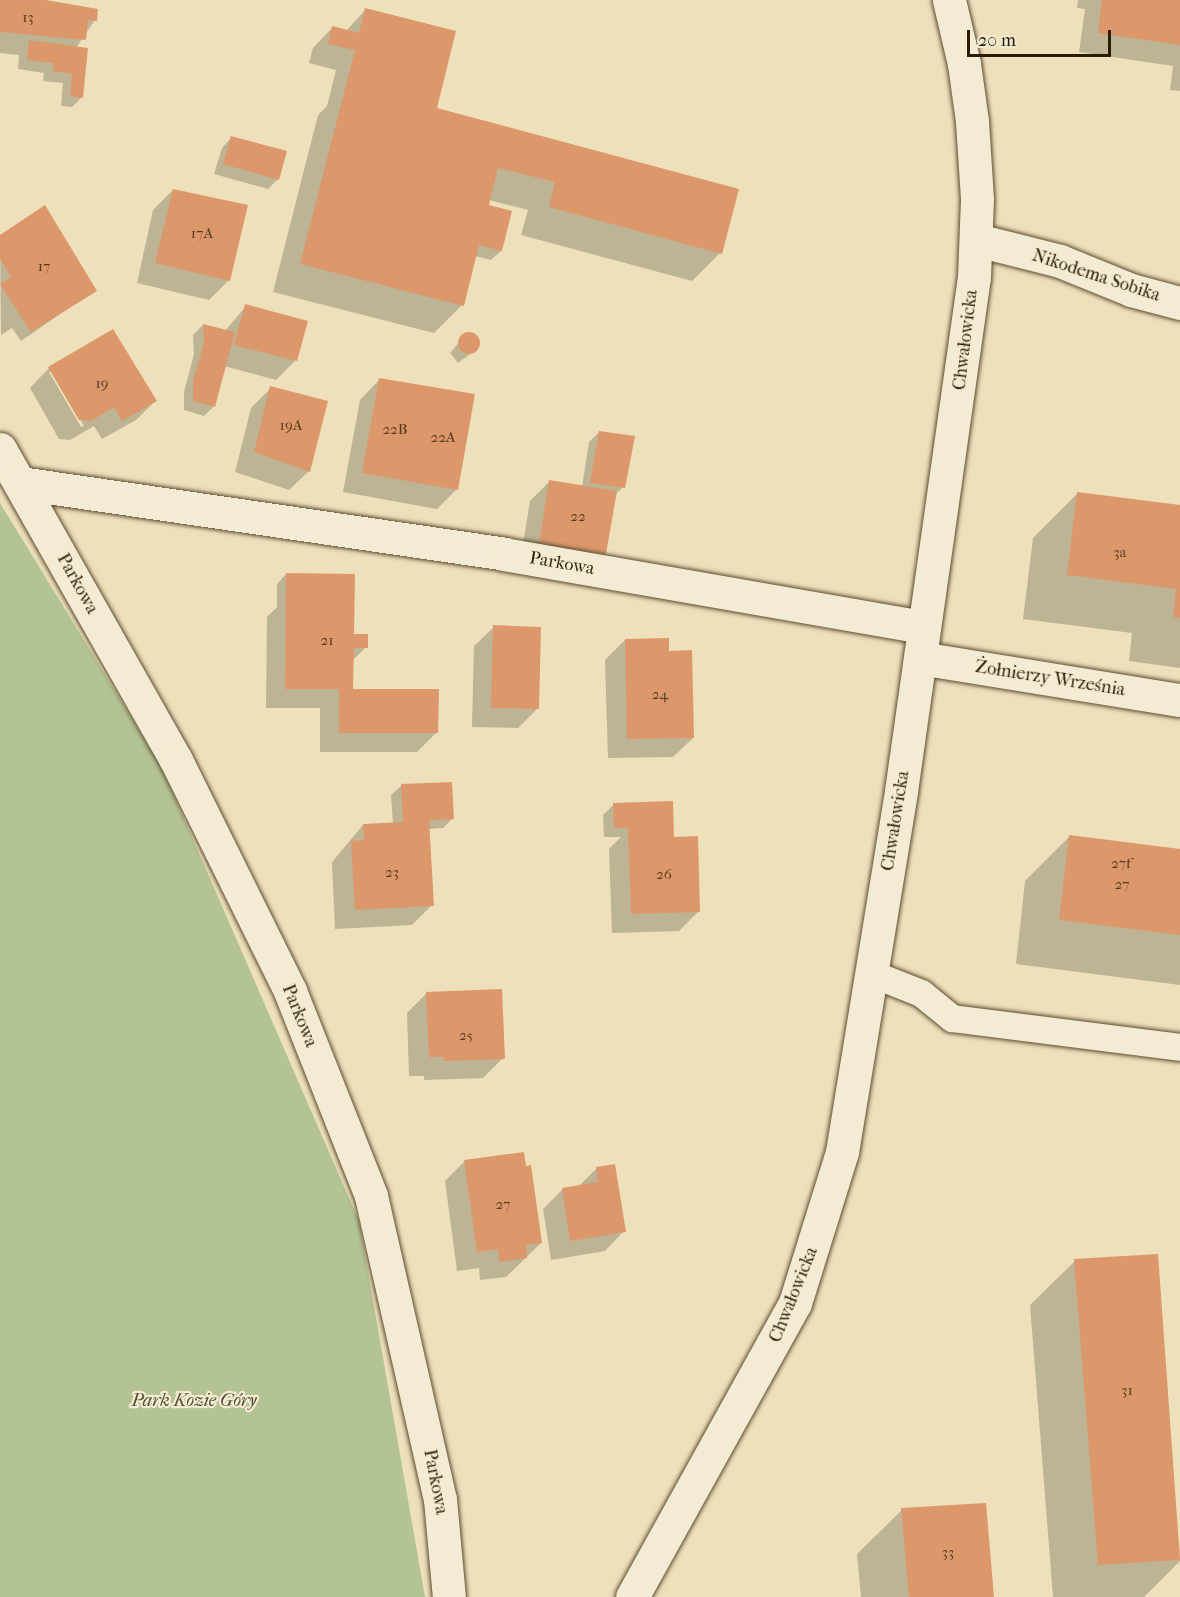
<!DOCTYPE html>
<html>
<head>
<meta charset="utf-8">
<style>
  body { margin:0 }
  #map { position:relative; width:1180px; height:1597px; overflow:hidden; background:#ede0bb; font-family:"IM FELL French Canon",serif }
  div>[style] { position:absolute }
  .green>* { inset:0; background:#b3c394 }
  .shadow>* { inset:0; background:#0003 }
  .building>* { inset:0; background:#dc986b }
  .round { border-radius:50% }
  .roads { filter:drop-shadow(0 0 2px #5c4c31) drop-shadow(0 0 2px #5c4c31) }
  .lane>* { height:27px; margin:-13.5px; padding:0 13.5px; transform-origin:13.5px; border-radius:13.5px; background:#f3ebd3 }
  .street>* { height:33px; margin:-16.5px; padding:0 16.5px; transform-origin:16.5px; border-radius:16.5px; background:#f3ebd3 }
  .secondary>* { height:33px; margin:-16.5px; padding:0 16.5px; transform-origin:16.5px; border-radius:16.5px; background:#f3ebd3 }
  span { translate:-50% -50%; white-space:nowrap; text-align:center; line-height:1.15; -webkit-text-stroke:4.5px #f3ebd3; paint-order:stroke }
  .number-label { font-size:15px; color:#573a1d }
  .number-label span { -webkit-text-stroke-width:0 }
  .street-label { font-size:18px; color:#2b1b03 }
  .park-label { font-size:18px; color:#544d2e; font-style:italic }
  .scale { position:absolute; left:967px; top:30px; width:144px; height:27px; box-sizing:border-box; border:3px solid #2b1b03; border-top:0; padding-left:8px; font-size:18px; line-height:21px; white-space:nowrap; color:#2b1b03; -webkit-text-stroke:4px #f3ebd3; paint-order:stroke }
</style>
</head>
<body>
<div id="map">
  <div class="green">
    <i style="clip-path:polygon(0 503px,161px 766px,359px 1221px,425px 1597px,0 1597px)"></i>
  </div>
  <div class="shadow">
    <i style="clip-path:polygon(0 0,32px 0,95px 20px,76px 48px,82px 97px,72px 107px,61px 106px,63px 83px,43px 81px,44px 73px,18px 69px,19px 55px,0 53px)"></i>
    <i style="clip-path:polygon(1078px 0,1180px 0,1180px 91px,1170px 90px,1173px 66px,1079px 52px,1085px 9px,1077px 8px)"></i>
    <i style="clip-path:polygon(366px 9px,435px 107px,720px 253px,692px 281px,521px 235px,528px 210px,489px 200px,486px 211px,501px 251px,491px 260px,475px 256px,462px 305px,434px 333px,273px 292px,318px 115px,327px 106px,336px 70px,309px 63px,313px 48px,332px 28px,346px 31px)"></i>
    <i style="clip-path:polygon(231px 138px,278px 179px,268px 189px,214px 174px,222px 148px)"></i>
    <i style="clip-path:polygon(173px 190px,229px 280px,209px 300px,137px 283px,153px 210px)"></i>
    <i style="clip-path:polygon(0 236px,95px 290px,21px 341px,12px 328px,1px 335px)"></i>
    <i style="clip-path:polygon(246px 306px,306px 322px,295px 361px,276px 380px,224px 366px,214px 406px,204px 416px,184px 410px,184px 392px,194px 354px,193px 335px,203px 325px,225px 331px)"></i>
    <i style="clip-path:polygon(471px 334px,479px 343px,477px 349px,458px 363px,450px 353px,465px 335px)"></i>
    <i style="clip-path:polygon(evenodd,49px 368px,155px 401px,136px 420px,102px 439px,94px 426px,70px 440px,59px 439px,30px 388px,49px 368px,49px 372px,53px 372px,84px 426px,81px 427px,49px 372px)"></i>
    <i style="clip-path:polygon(379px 380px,457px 489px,437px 509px,343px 492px,360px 400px)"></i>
    <i style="clip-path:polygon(271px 388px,309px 471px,289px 490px,235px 472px,251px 408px)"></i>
    <i style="clip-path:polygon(599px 432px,623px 487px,614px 496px,605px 554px,585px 573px,520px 563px,530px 501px,550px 481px,582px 487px,589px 442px)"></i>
    <i style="clip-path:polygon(1078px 493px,1180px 507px,1180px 668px,1129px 661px,1132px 633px,1023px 619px,1033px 538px)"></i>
    <i style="clip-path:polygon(286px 574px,366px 647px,352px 661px,351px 691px,437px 732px,417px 752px,320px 752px,320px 708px,266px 708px,267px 617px,277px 607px,277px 584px)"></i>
    <i style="clip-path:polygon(494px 627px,537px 709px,518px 728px,472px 727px,474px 646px)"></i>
    <i style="clip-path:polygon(625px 640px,668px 652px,693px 738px,673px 757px,608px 758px,605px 660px)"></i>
    <i style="clip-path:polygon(401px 786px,453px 818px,443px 828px,428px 829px,432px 905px,412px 925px,335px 929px,332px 862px,363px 825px,393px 824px,391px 795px)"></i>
    <i style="clip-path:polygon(613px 805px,672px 839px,699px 911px,679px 931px,612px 933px,609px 849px,621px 837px,604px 837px,603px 815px)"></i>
    <i style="clip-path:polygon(1070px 836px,1180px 851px,1180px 985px,1016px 964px,1025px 881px)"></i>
    <i style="clip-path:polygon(427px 993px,503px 1058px,483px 1078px,424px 1080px,424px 1076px,409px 1076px,407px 1013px)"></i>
    <i style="clip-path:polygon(464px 1162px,541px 1243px,506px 1277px,480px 1280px,479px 1268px,457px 1271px,445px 1181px)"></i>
    <i style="clip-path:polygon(597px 1168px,624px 1231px,605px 1251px,551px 1260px,543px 1209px,563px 1189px,578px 1187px)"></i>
    <i style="clip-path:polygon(1157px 1255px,1180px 1561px,1144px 1597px,1053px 1597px,1030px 1305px,1075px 1261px)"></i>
    <i style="clip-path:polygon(902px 1510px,993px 1597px,861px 1597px,857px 1554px)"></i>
  </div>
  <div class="building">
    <i style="clip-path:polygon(0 0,46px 0,98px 9px,97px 21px,88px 20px,86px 40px,0 32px)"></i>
    <i style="clip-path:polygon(1102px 0,1180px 0,1180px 45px,1098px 33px)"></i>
    <i style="clip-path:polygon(365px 8px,456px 31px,437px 108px,739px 189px,722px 254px,549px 207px,555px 182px,498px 168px,489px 205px,512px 211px,502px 251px,479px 245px,464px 306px,300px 264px,355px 50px,328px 44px,332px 26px,359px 33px)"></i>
    <i style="clip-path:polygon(29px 40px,88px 48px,83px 98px,70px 96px,72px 74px,53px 71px,53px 63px,27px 60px)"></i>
    <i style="clip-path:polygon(231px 136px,287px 151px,279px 180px,223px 164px)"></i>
    <i style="clip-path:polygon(173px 189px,248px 205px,230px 281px,155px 263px)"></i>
    <i style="clip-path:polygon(45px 205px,97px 291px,31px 332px,0 284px,11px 277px,0 259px,0 235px)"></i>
    <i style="clip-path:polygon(245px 304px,308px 321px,297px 361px,234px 345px)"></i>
    <i style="clip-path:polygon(203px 324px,235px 332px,215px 407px,193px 401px,193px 381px,204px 343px)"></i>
    <i style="clip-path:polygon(113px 329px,157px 401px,122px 421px,114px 407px,91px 421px,79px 420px,48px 367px)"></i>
    <i class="round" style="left:458px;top:332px;width:22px;height:22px"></i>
    <i style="clip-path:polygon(379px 378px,475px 394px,458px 490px,362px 473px)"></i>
    <i style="clip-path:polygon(270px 386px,328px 401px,310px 472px,254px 452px)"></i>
    <i style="clip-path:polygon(599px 431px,635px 436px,625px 488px,590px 483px)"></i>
    <i style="clip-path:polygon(549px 480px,617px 491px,606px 554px,539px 544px)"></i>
    <i style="clip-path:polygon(1077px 492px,1180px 505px,1180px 618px,1173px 617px,1176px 589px,1067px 575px)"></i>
    <i style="clip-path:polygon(286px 573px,355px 574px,354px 634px,368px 634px,368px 648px,354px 648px,353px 689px,439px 689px,438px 733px,339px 733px,339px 689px,285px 689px)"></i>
    <i style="clip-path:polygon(493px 625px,541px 627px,539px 709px,491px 708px)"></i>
    <i style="clip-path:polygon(669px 638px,669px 651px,692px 650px,694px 738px,627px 739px,625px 639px)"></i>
    <i style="clip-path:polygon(452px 782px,454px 819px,429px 820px,434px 906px,355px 910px,351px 841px,364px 840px,363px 824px,403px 822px,401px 784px)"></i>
    <i style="clip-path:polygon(673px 801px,674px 837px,698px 836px,700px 912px,631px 914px,628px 828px,614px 828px,613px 803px)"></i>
    <i style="clip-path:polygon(1069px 835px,1180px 849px,1180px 935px,1059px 920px)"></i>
    <i style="clip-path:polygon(502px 989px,505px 1059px,444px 1061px,444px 1057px,429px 1057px,426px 992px)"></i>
    <i style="clip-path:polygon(524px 1152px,526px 1166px,531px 1165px,542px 1243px,526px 1245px,527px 1258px,499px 1262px,498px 1249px,477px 1252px,464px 1160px)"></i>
    <i style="clip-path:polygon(615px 1164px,626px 1232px,570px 1241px,562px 1188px,598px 1182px,596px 1167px)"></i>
    <i style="clip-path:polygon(1158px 1254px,1180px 1560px,1098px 1565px,1074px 1259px)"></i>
    <i style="clip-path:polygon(986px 1503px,994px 1597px,909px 1597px,901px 1508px)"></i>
  </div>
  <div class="roads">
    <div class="lane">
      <i style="left:873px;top:974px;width:52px;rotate:21.6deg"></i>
      <i style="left:921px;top:993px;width:40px;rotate:39deg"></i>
      <i style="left:952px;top:1018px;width:230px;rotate:7.2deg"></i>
    </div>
    <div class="street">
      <i style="left:977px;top:240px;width:86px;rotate:14.2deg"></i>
      <i style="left:1060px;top:261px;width:77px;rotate:22.2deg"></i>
      <i style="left:1131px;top:290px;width:51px;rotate:14.9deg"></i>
      <i style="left:0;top:449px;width:357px;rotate:60.5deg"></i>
      <i style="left:176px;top:760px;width:258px;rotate:63.7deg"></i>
      <i style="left:290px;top:991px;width:220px;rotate:68.4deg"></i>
      <i style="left:371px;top:1196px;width:311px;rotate:77.2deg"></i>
      <i style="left:440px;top:1499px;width:98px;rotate:84.8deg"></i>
      <i style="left:20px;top:483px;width:489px;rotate:8.3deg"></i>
      <i style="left:504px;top:554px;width:426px;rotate:9.9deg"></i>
      <i style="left:920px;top:658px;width:263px;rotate:9.2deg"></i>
    </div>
    <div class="secondary">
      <i style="left:632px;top:1597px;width:336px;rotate:-61deg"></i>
      <i style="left:795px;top:1303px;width:158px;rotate:-72.7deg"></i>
      <i style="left:842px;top:1152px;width:366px;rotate:-80.7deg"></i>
      <i style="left:901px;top:791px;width:519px;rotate:-81.92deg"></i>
      <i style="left:974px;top:277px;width:78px;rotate:-87.8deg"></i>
      <i style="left:977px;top:199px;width:78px;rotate:-93.7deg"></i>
      <i style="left:972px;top:121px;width:58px;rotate:-98deg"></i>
      <i style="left:964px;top:64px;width:66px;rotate:-103.2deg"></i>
    </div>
  </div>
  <div class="number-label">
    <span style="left:28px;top:18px">13</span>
    <span style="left:202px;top:234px">17A</span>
    <span style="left:44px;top:267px">17</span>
    <span style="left:102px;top:384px">19</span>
    <span style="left:291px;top:426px">19A</span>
    <span style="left:395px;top:430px">22B</span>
    <span style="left:443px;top:438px">22A</span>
    <span style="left:578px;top:517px">22</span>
    <span style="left:1120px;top:553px">3a</span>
    <span style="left:327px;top:641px">21</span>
    <span style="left:660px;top:695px">24</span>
    <span style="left:1121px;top:864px">27f</span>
    <span style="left:392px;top:873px">23</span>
    <span style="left:664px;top:875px">26</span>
    <span style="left:1122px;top:885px">27</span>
    <span style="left:466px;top:1036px">25</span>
    <span style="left:503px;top:1205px">27</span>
    <span style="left:1127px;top:1391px">31</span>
    <span style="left:948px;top:1553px">33</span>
  </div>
  <div class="street-label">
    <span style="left:1096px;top:276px;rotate:18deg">Nikodema Sobika</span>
    <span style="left:966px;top:340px;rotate:-83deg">Chwałowicka</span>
    <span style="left:562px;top:564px;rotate:10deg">Parkowa</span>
    <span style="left:77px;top:584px;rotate:61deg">Parkowa</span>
    <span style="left:1050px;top:679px;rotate:9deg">Żołnierzy Września</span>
    <span style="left:896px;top:821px;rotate:-81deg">Chwałowicka</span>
    <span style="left:299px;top:1016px;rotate:68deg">Parkowa</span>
    <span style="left:794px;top:1295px;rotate:-68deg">Chwałowicka</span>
    <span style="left:435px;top:1482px;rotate:79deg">Parkowa</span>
  </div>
  <div class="park-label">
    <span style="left:194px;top:1401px">Park Kozie Góry</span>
  </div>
  <div class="scale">20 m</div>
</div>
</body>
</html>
